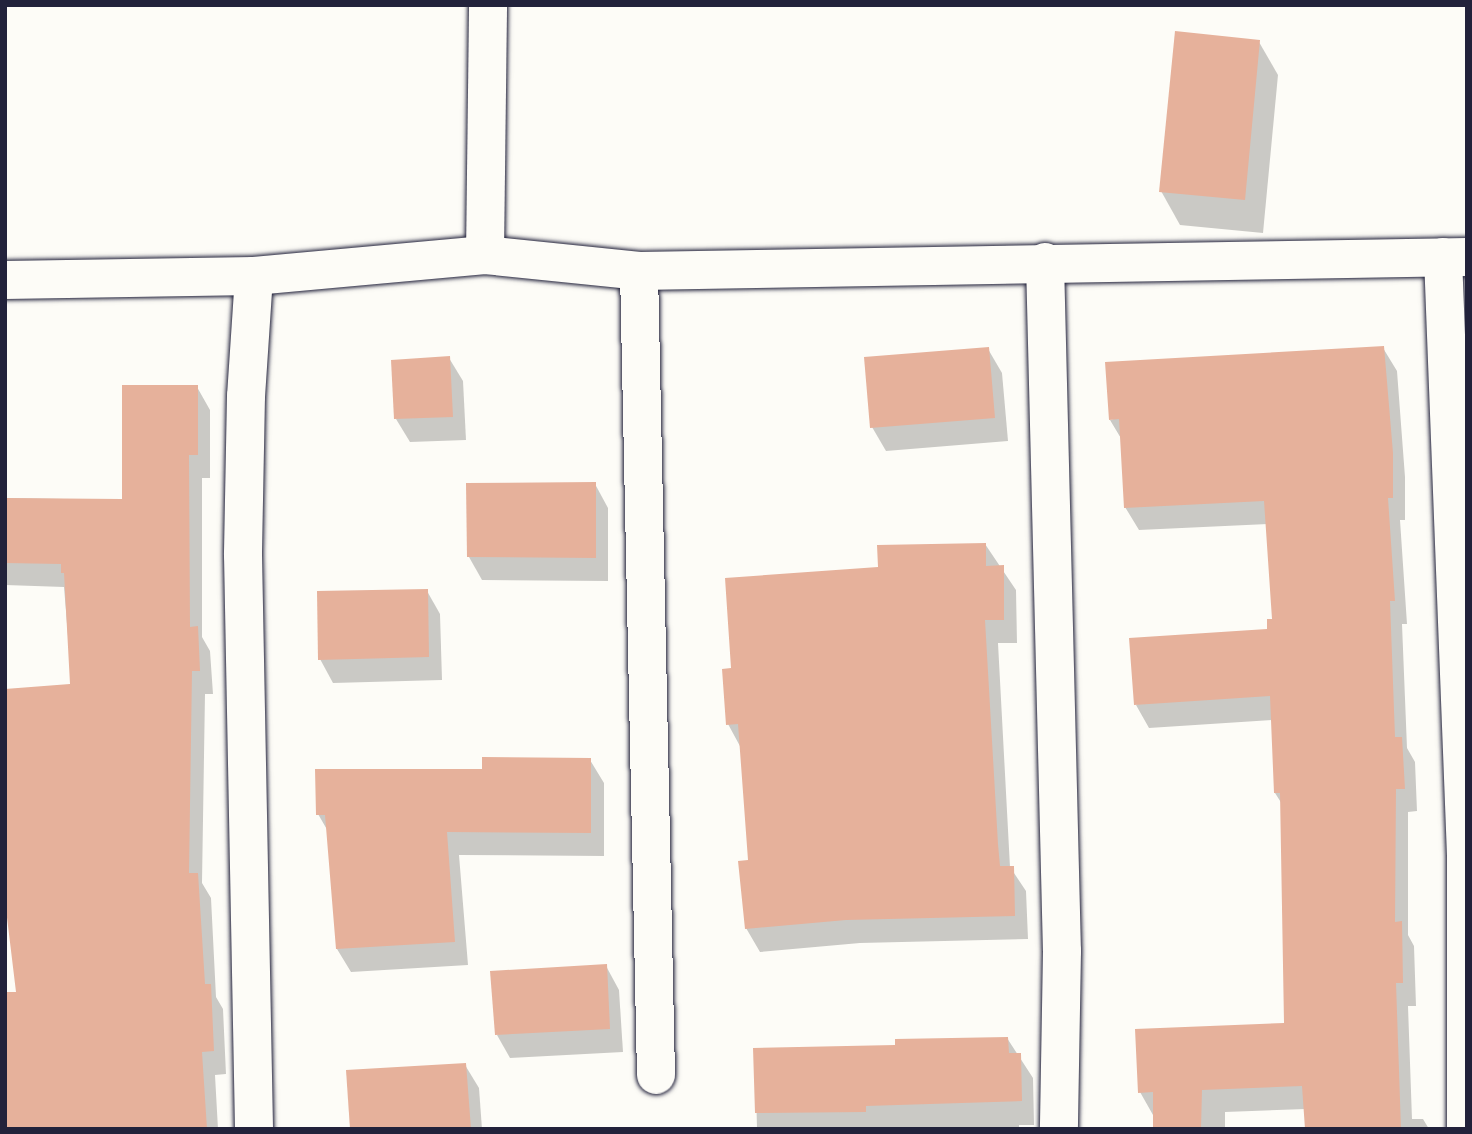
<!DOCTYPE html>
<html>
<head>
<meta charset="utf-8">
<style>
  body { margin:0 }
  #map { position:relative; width:1472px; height:1134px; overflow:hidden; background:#fdfcf7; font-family:Dekko,sans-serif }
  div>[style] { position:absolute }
  .shadow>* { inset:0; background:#0003 }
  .building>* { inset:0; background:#e6b19b }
  .roads { filter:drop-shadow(0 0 2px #22223b) drop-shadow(0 0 2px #22223b) }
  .minor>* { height:38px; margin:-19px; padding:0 19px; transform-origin:19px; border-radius:19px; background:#fdfcf7 }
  span { translate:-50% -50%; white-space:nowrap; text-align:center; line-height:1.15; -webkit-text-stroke:5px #fdfcf7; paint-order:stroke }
  .frame { position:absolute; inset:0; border:7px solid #22223b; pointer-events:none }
</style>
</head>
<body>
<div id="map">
  <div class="shadow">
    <i style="clip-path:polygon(1259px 42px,1278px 75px,1263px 233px,1180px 225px,1161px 191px)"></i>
    <i style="clip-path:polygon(1383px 348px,1397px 371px,1405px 477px,1405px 520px,1400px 520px,1407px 624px,1402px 624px,1407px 748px,1415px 762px,1417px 811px,1408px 812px,1408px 935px,1414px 946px,1416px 1006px,1408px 1006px,1412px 1119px,1423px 1119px,1429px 1129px,1307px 1129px,1306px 1109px,1225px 1112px,1225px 1129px,1155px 1129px,1153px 1115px,1140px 1092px,1285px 1024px,1282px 804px,1275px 793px,1272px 720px,1149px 728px,1136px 705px,1269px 630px,1274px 621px,1268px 524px,1139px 530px,1125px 507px,1122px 440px,1110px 420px)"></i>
    <i style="clip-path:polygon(988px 349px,1002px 373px,1008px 441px,886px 451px,872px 427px)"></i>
    <i style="clip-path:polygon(449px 358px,463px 381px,466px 440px,410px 442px,396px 419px)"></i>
    <i style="clip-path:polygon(197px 387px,210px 410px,210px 478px,202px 478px,202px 637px,210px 651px,213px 694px,205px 694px,202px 883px,211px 898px,216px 997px,223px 1009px,226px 1074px,215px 1075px,218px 1129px,5px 1129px,18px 994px,72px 685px,64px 587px,5px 585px,5px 498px,124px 500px)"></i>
    <i style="clip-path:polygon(595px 484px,608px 508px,608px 581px,482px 580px,469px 557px)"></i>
    <i style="clip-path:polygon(985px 544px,1016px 590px,1017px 643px,998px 643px,1010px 867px,1026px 891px,1028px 939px,860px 943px,760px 952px,746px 928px,750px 862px,741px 748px,728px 724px,733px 670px,880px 569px)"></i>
    <i style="clip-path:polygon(427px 591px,440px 614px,442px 680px,333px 683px,320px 659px)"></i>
    <i style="clip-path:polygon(590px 760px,604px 783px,604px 856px,459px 855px,468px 965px,351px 972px,337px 949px,329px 833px,318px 814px,483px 771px)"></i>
    <i style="clip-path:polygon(606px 966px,619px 990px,623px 1052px,510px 1058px,497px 1035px)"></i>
    <i style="clip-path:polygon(1007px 1038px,1033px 1078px,1034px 1125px,1019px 1125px,1019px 1129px,757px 1129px,755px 1049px,897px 1047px)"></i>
    <i style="clip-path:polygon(465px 1065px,479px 1088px,482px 1129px,352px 1129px)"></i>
  </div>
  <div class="building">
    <i style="clip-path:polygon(1175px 31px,1260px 40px,1245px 200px,1159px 192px)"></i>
    <i style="clip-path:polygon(1384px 346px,1393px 453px,1393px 498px,1388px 498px,1395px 601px,1390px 601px,1395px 737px,1402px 737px,1405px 789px,1396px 789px,1395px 922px,1402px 921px,1403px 983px,1396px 983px,1401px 1129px,1305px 1129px,1302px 1086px,1202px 1090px,1201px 1129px,1153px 1129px,1153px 1092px,1138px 1093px,1135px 1029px,1284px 1023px,1280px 793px,1274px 793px,1270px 696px,1134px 705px,1129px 638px,1267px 629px,1267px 619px,1272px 619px,1264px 501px,1124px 508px,1119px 419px,1109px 420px,1105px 362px)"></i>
    <i style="clip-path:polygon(989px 347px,995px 418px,870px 428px,864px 357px)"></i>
    <i style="clip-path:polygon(450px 356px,453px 417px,394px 419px,391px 360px)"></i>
    <i style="clip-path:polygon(122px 385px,198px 385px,198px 455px,189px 455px,190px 627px,198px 626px,200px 671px,192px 671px,189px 873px,198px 873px,205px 984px,211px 984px,214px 1051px,202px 1052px,207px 1129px,5px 1129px,5px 992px,16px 992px,5px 901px,5px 689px,70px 684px,64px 573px,61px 573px,61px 564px,5px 563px,5px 498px,122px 499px)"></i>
    <i style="clip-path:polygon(596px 482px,596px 558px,467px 557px,466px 483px)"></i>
    <i style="clip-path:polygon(986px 543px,986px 566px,1004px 565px,1004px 620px,985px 620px,998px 844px,1000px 866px,1014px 866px,1015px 916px,846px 920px,745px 929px,738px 861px,748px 860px,738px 724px,726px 725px,722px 669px,731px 668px,725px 578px,878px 567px,877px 545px)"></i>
    <i style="clip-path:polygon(428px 589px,429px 657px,318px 660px,317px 591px)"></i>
    <i style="clip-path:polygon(482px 757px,591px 758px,591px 833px,447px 832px,455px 942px,336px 949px,325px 815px,316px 815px,315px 769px,482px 769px)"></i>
    <i style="clip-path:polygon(607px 964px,610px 1029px,495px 1035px,490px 971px)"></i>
    <i style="clip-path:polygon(1008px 1037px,1009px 1053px,1021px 1053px,1022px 1101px,866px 1106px,866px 1112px,755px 1113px,753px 1048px,895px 1045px,895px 1039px)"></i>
    <i style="clip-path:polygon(466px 1063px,471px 1129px,350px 1129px,346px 1070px)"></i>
  </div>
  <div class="roads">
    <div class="minor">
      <i style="left:485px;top:255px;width:250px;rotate:-89.3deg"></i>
      <i style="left:1443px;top:257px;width:600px;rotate:87.8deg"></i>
      <i style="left:1466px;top:857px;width:272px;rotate:90deg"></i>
      <i style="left:1045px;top:262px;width:689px;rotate:88.59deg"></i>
      <i style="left:1062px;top:951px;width:178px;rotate:91deg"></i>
      <i style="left:639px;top:271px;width:804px;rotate:88.79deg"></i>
      <i style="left:254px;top:276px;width:120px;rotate:93.8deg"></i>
      <i style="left:246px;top:396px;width:159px;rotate:91.1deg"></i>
      <i style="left:243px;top:555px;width:574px;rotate:88.9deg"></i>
      <i style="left:5px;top:280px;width:249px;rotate:-0.9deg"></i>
      <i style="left:254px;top:276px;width:232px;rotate:-5.2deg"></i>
      <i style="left:485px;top:255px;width:155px;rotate:5.9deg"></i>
      <i style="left:639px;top:271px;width:828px;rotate:-0.97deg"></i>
    </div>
  </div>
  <div class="frame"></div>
</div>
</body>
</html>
